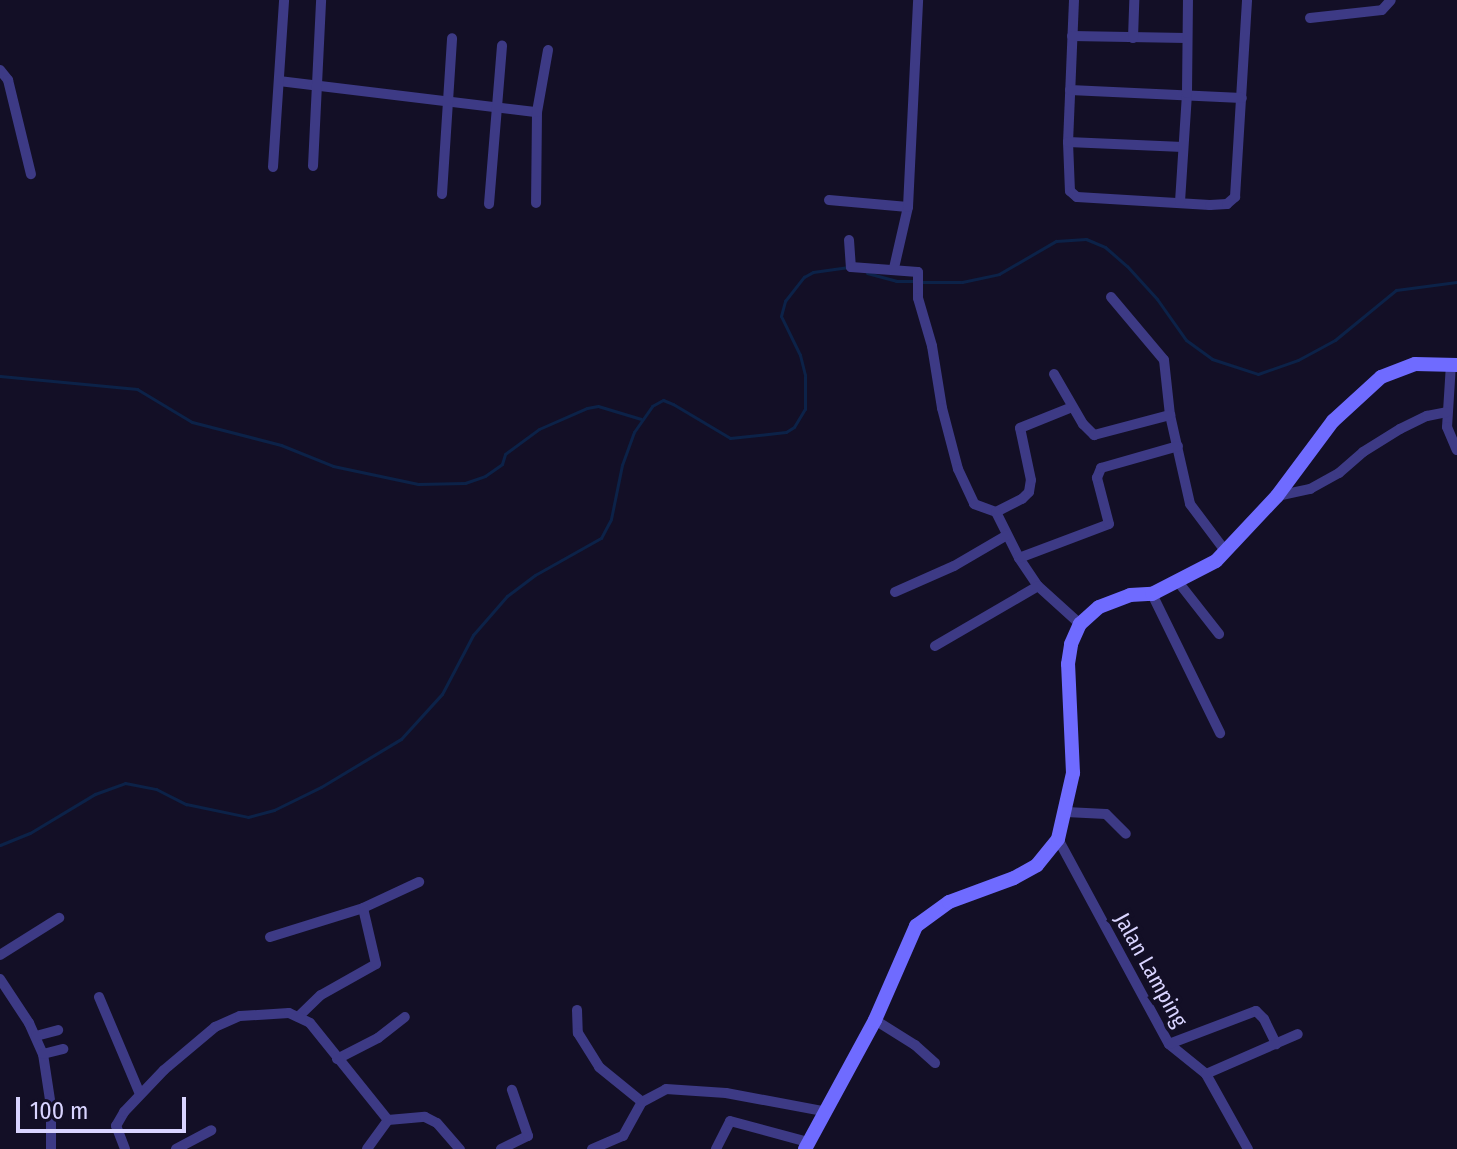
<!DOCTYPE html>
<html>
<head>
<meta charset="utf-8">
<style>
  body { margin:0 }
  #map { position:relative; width:1457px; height:1149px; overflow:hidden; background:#130f26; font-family:"Fira Sans Condensed",sans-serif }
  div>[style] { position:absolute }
  .stream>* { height:3px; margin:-1.5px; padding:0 1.5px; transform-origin:1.5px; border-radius:1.5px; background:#0c2248 }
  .street>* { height:10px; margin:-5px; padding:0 5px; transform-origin:5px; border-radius:5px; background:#3d3a85 }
  .secondary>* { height:14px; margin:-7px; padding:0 7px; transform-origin:7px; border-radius:7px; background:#6f6bff }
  span { translate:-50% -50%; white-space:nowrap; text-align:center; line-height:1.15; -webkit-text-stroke:8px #130f26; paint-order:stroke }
  .street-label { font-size:22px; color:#d9d4ff }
  .scale { position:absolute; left:16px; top:1097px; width:170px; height:36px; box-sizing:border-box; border:4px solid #d9d4ff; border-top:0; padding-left:10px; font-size:24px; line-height:28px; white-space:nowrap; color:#d9d4ff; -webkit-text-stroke:6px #130f26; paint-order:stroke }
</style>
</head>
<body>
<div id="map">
  <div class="stream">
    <i style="left:867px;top:273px;width:30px;rotate:15deg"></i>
    <i style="left:896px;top:281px;width:18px"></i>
    <i style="left:922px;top:282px;width:40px"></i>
    <i style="left:962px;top:282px;width:38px;rotate:-12deg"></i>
    <i style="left:999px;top:274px;width:66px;rotate:-30.1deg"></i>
    <i style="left:1056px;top:241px;width:30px;rotate:-4deg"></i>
    <i style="left:1086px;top:239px;width:21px;rotate:23deg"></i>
    <i style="left:1105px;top:247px;width:29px;rotate:41deg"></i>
    <i style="left:1127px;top:266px;width:45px;rotate:47.7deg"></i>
    <i style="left:1157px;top:299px;width:50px;rotate:54.7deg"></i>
    <i style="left:1186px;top:340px;width:32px;rotate:36deg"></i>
    <i style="left:1212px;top:359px;width:48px;rotate:18.1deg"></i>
    <i style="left:1258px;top:374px;width:42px;rotate:-19.3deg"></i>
    <i style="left:1298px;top:360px;width:42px;rotate:-28.4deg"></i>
    <i style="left:1335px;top:340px;width:79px;rotate:-39.3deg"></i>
    <i style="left:1396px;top:290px;width:62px;rotate:-7.5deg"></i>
    <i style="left:0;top:376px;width:138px;rotate:5.4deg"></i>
    <i style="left:137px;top:389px;width:64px;rotate:31deg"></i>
    <i style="left:192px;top:422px;width:92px;rotate:14.5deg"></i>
    <i style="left:281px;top:445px;width:56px;rotate:22deg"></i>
    <i style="left:333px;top:466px;width:87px;rotate:12deg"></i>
    <i style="left:418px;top:484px;width:47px;rotate:-1.2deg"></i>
    <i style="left:465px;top:483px;width:21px;rotate:-19deg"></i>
    <i style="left:485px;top:476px;width:21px;rotate:-35deg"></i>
    <i style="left:502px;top:464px;width:10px;rotate:-73deg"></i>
    <i style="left:505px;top:454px;width:42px;rotate:-36.3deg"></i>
    <i style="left:539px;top:429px;width:52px;rotate:-23.6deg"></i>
    <i style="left:587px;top:408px;width:11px;rotate:-10deg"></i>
    <i style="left:598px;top:406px;width:45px;rotate:16.8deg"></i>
    <i style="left:0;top:845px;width:32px;rotate:-22deg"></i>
    <i style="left:30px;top:833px;width:76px;rotate:-31deg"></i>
    <i style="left:95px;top:794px;width:32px;rotate:-20deg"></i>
    <i style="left:125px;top:783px;width:32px;rotate:11deg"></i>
    <i style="left:156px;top:789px;width:34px;rotate:27deg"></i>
    <i style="left:186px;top:804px;width:63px;rotate:11.8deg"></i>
    <i style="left:248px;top:817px;width:27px;rotate:-15deg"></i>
    <i style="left:274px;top:810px;width:52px;rotate:-26.1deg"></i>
    <i style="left:321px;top:787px;width:93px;rotate:-31deg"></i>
    <i style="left:401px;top:739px;width:61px;rotate:-47.7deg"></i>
    <i style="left:442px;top:694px;width:67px;rotate:-62.3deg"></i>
    <i style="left:473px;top:635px;width:52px;rotate:-48.9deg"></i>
    <i style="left:507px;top:596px;width:35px;rotate:-37deg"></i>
    <i style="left:535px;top:575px;width:76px;rotate:-29.3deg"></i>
    <i style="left:601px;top:538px;width:21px;rotate:-62deg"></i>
    <i style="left:611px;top:519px;width:55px;rotate:-78.5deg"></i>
    <i style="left:622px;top:465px;width:35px;rotate:-70deg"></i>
    <i style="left:634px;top:432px;width:32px;rotate:-55deg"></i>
    <i style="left:652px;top:406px;width:13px;rotate:-29deg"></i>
    <i style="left:663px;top:400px;width:11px;rotate:22deg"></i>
    <i style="left:673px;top:404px;width:66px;rotate:30.8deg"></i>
    <i style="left:730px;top:438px;width:56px;rotate:-6.1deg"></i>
    <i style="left:786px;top:432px;width:9px;rotate:-32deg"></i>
    <i style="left:794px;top:427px;width:21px;rotate:-59deg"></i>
    <i style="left:805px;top:409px;width:34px;rotate:-90deg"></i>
    <i style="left:805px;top:375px;width:21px;rotate:-104deg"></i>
    <i style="left:800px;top:355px;width:43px;rotate:-116deg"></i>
    <i style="left:781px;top:316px;width:16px;rotate:-75deg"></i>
    <i style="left:785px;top:301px;width:31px;rotate:-52deg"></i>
    <i style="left:804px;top:277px;width:10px;rotate:-29deg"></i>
    <i style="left:813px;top:272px;width:36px;rotate:-8deg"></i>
  </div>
  <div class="street">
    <i style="left:1074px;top:0;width:142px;rotate:92.4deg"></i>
    <i style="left:1068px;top:142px;width:49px;rotate:87.7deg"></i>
    <i style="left:1070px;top:191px;width:9px;rotate:41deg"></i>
    <i style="left:1077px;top:197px;width:133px;rotate:3.4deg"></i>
    <i style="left:1210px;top:205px;width:17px;rotate:-3deg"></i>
    <i style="left:1227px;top:204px;width:11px;rotate:-41deg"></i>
    <i style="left:1235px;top:197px;width:197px;rotate:-86.5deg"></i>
    <i style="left:1310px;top:18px;width:72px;rotate:-6.3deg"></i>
    <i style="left:1382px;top:10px;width:13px;rotate:-48deg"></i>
    <i style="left:1072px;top:36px;width:114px;rotate:1deg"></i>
    <i style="left:1133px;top:38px;width:38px;rotate:-88deg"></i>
    <i style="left:0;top:70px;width:13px;rotate:51deg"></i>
    <i style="left:8px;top:80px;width:97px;rotate:76.3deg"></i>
    <i style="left:279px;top:81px;width:260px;rotate:6.9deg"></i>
    <i style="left:537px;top:112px;width:91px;rotate:90.6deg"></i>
    <i style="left:1070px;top:90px;width:172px;rotate:2.7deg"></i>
    <i style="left:537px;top:112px;width:63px;rotate:-79.9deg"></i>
    <i style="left:1068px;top:142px;width:115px;rotate:2.5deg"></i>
    <i style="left:313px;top:166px;width:166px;rotate:-87.2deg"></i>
    <i style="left:273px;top:167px;width:167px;rotate:-86.2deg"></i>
    <i style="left:442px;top:194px;width:156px;rotate:-86.3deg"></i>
    <i style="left:829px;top:200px;width:79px;rotate:5.1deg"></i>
    <i style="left:1180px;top:202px;width:109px;rotate:-86.3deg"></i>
    <i style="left:1187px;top:93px;width:93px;rotate:-89.4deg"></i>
    <i style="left:489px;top:204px;width:159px;rotate:-85.3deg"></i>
    <i style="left:849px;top:240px;width:27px;rotate:86deg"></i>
    <i style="left:851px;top:267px;width:67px;rotate:4.3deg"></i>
    <i style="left:918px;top:272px;width:26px;rotate:90deg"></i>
    <i style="left:918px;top:298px;width:50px;rotate:73.7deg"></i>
    <i style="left:932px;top:346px;width:63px;rotate:80.8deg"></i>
    <i style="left:942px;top:408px;width:63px;rotate:75.3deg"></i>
    <i style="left:958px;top:469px;width:38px;rotate:65deg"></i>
    <i style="left:974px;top:504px;width:23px;rotate:20deg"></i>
    <i style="left:996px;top:512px;width:29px;rotate:-27deg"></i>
    <i style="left:1022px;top:499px;width:10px;rotate:-45deg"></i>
    <i style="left:1029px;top:492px;width:12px;rotate:-81deg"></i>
    <i style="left:1031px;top:480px;width:53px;rotate:-101.9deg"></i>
    <i style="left:1020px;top:428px;width:56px;rotate:-22deg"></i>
    <i style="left:894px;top:268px;width:63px;rotate:-77.1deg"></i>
    <i style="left:908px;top:207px;width:207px;rotate:-87.2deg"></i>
    <i style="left:1111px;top:297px;width:82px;rotate:49.9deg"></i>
    <i style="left:1164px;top:360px;width:55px;rotate:83.8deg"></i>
    <i style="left:1170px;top:415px;width:91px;rotate:77.3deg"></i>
    <i style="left:1190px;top:504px;width:60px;rotate:53.1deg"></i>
    <i style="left:1451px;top:364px;width:63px;rotate:93.6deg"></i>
    <i style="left:1447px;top:427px;width:25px;rotate:67deg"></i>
    <i style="left:1054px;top:374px;width:58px;rotate:59.9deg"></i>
    <i style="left:1083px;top:424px;width:16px;rotate:45deg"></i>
    <i style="left:1094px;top:435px;width:79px;rotate:-14.7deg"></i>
    <i style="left:1277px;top:496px;width:34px;rotate:-12deg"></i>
    <i style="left:1310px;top:489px;width:33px;rotate:-29deg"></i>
    <i style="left:1339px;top:473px;width:32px;rotate:-41deg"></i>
    <i style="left:1363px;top:452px;width:44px;rotate:-31.9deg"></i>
    <i style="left:1400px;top:429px;width:30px;rotate:-26deg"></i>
    <i style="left:1427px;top:416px;width:20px;rotate:-11deg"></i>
    <i style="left:996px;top:512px;width:51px;rotate:63.4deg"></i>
    <i style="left:1019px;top:558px;width:34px;rotate:56deg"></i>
    <i style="left:1038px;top:586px;width:57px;rotate:42.1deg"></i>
    <i style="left:1019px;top:558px;width:96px;rotate:-20.7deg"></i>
    <i style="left:1109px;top:524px;width:48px;rotate:-104.6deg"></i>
    <i style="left:1097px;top:478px;width:11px;rotate:-68deg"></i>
    <i style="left:1101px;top:468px;width:80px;rotate:-15.9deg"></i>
    <i style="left:1179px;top:583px;width:65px;rotate:51.9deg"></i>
    <i style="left:895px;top:592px;width:64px;rotate:-23.8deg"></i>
    <i style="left:954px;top:566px;width:61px;rotate:-30.3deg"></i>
    <i style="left:1152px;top:594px;width:155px;rotate:63.9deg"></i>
    <i style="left:935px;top:646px;width:119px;rotate:-30.2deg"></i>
    <i style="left:1066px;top:812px;width:40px;rotate:2.9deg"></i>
    <i style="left:1106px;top:814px;width:28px;rotate:45deg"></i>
    <i style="left:1058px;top:839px;width:233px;rotate:61.6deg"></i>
    <i style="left:1169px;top:1044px;width:48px;rotate:39deg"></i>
    <i style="left:1206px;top:1074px;width:86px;rotate:60.8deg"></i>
    <i style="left:270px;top:937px;width:97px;rotate:-17.3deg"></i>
    <i style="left:363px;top:908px;width:62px;rotate:-24.9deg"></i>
    <i style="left:0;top:955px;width:70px;rotate:-32.1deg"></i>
    <i style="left:0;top:979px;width:53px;rotate:56.6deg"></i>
    <i style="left:29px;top:1023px;width:34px;rotate:66deg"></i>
    <i style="left:43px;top:1054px;width:53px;rotate:81.3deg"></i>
    <i style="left:51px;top:1106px;width:43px;rotate:90deg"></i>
    <i style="left:99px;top:997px;width:105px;rotate:67.1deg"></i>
    <i style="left:577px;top:1010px;width:23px;rotate:88deg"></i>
    <i style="left:578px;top:1033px;width:40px;rotate:58deg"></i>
    <i style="left:599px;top:1067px;width:55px;rotate:39.1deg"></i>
    <i style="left:299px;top:1016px;width:30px;rotate:-44deg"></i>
    <i style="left:321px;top:995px;width:63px;rotate:-29.4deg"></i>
    <i style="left:376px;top:964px;width:57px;rotate:-103.1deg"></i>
    <i style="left:875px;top:1020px;width:47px;rotate:32deg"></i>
    <i style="left:915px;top:1045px;width:27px;rotate:42deg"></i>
    <i style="left:36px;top:1036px;width:23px;rotate:-15deg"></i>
    <i style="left:1169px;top:1044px;width:93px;rotate:-20.8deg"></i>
    <i style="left:1256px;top:1011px;width:11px;rotate:45deg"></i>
    <i style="left:1264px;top:1019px;width:28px;rotate:64deg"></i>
    <i style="left:43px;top:1054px;width:21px;rotate:-14deg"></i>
    <i style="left:337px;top:1059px;width:46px;rotate:-27.1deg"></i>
    <i style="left:378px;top:1038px;width:34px;rotate:-38deg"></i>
    <i style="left:1206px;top:1074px;width:100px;rotate:-23.5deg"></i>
    <i style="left:125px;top:1149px;width:25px;rotate:-111deg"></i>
    <i style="left:116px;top:1126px;width:16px;rotate:-60deg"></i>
    <i style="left:124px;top:1112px;width:58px;rotate:-46.4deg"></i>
    <i style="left:164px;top:1070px;width:67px;rotate:-40.1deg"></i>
    <i style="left:215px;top:1027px;width:27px;rotate:-24deg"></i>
    <i style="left:240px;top:1016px;width:49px;rotate:-3.5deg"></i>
    <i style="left:289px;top:1013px;width:23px;rotate:25deg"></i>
    <i style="left:310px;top:1023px;width:124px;rotate:51.2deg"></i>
    <i style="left:388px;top:1120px;width:37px;rotate:-5deg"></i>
    <i style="left:425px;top:1117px;width:13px;rotate:27deg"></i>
    <i style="left:437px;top:1123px;width:35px;rotate:49deg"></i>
    <i style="left:176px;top:1149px;width:40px;rotate:-28deg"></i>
    <i style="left:367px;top:1149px;width:36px;rotate:-54deg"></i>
    <i style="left:501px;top:1149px;width:30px;rotate:-26deg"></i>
    <i style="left:528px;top:1136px;width:49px;rotate:-109.2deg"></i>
    <i style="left:592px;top:1149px;width:34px;rotate:-23deg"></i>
    <i style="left:623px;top:1136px;width:39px;rotate:-61deg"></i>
    <i style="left:642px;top:1102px;width:27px;rotate:-28deg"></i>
    <i style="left:666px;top:1089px;width:60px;rotate:3.8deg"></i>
    <i style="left:726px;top:1093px;width:99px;rotate:10.5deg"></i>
    <i style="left:716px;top:1149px;width:31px;rotate:-63deg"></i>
    <i style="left:730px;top:1121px;width:81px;rotate:15.1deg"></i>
  </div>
  <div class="secondary">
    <i style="left:805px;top:1149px;width:147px;rotate:-61.5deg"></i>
    <i style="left:875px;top:1020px;width:103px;rotate:-66.4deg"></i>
    <i style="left:916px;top:926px;width:41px;rotate:-36deg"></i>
    <i style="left:949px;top:902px;width:69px;rotate:-20.3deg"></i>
    <i style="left:1014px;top:878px;width:26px;rotate:-29deg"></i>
    <i style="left:1037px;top:865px;width:33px;rotate:-51deg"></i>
    <i style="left:1058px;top:839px;width:68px;rotate:-77.2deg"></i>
    <i style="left:1073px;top:773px;width:109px;rotate:-92.6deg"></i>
    <i style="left:1068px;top:664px;width:20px;rotate:-81deg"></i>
    <i style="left:1071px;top:644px;width:22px;rotate:-66deg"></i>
    <i style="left:1080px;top:624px;width:25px;rotate:-42deg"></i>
    <i style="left:1099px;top:607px;width:33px;rotate:-21deg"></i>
    <i style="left:1130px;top:595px;width:22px;rotate:-3deg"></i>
    <i style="left:1152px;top:594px;width:72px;rotate:-27.3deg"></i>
    <i style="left:1216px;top:561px;width:89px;rotate:-46.8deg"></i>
    <i style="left:1277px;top:496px;width:94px;rotate:-53.3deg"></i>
    <i style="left:1333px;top:421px;width:65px;rotate:-42.5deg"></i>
    <i style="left:1381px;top:377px;width:36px;rotate:-21deg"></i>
    <i style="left:1415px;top:364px;width:42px;rotate:1.4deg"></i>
  </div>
  <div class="street-label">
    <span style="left:1151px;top:970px;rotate:61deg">Jalan Lamping</span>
  </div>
  <div class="scale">100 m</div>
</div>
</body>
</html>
